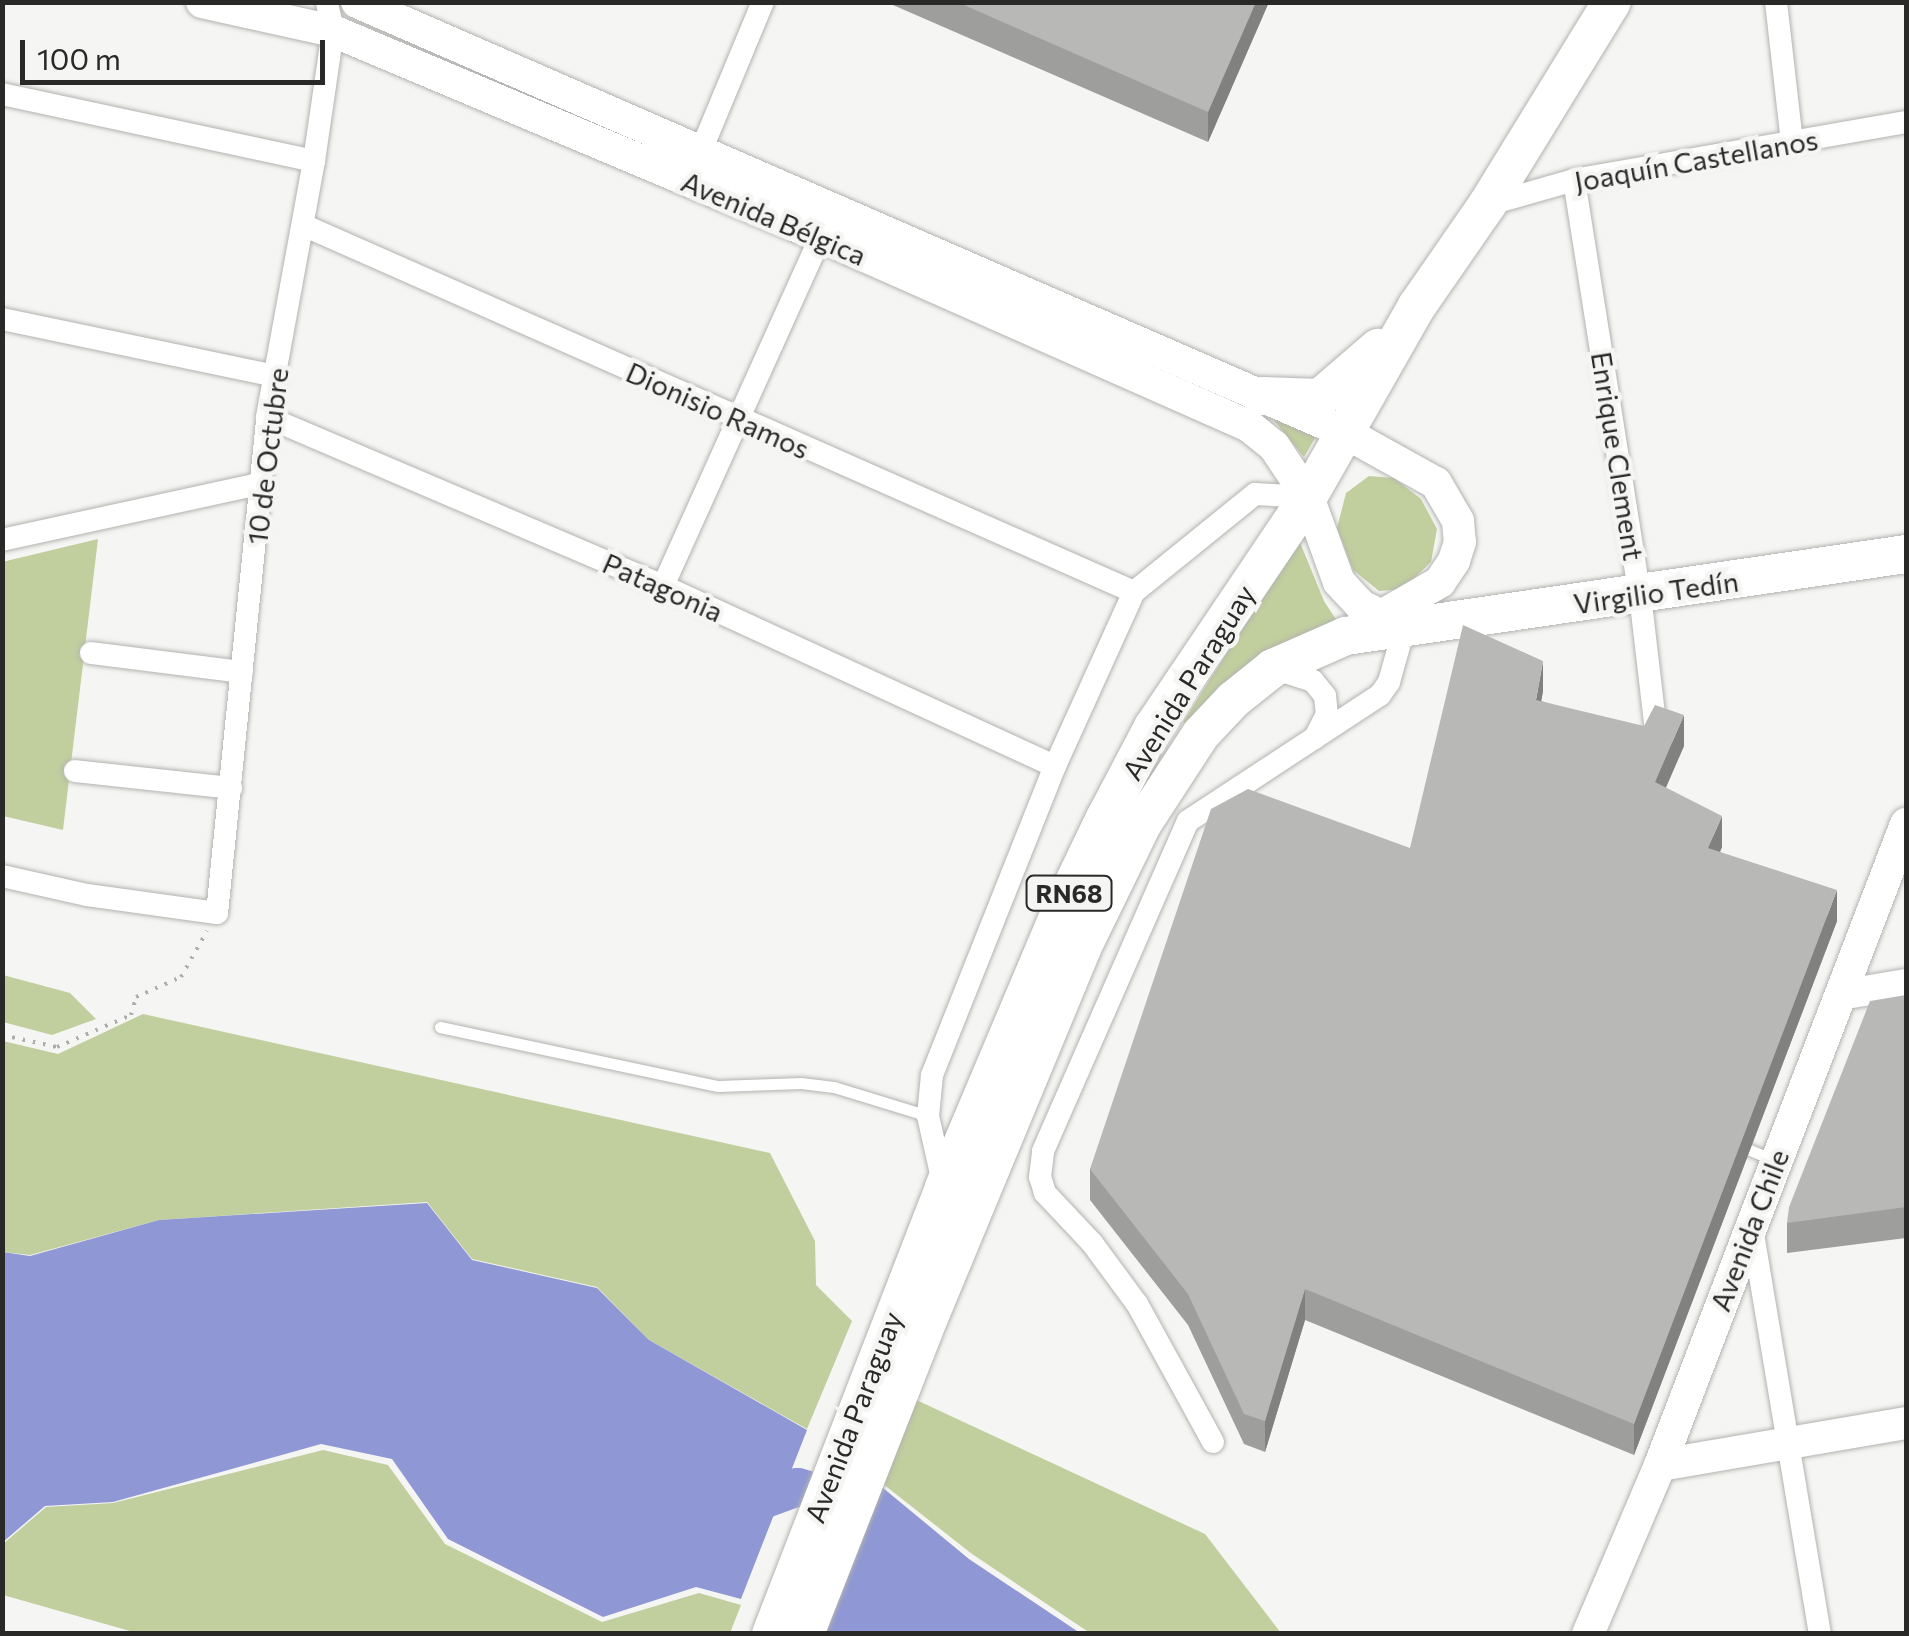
<!DOCTYPE html>
<html>
<head>
<meta charset="utf-8">
<style>
  body { margin:0 }
  #map { position:relative; width:1909px; height:1636px; overflow:hidden; background:#f5f6f3; font-family:Commissioner,sans-serif }
  div>[style] { position:absolute }
  .green>* { inset:0; background:#c1ce9e }
  .water>* { inset:0; background:#8f98d4 }
  .river>* { height:38px; margin:-19px; padding:0 19px; transform-origin:19px; border-radius:19px; background:#8f98d4 }
  .path>* { height:4px; margin-top:-2px; transform-origin:0; background:repeating-linear-gradient(90deg,#adaeab 0 2.5px,transparent 0 10.5px) }
  .roads { filter:drop-shadow(0 0 2px #b2b3b0) drop-shadow(0 0 2px #b2b3b0) }
  .service>* { height:11px; margin:-5.5px; padding:0 5.5px; transform-origin:5.5px; border-radius:5.5px; background:#fff }
  .minor>* { height:22px; margin:-11px; padding:0 11px; transform-origin:11px; border-radius:11px; background:#fff }
  .tertiary>* { height:30px; margin:-15px; padding:0 15px; transform-origin:15px; border-radius:15px; background:#fff }
  .secondary>* { height:32px; margin:-16px; padding:0 16px; transform-origin:16px; border-radius:16px; background:#fff }
  .primary>* { height:38px; margin:-19px; padding:0 19px; transform-origin:19px; border-radius:19px; background:#fff }
  .wall>* { inset:0; background:#9e9f9d }
  .shaded-wall>* { inset:0; background:#81827f }
  .building>* { inset:0; background:#b8b9b6 }
  span { translate:-50% -50%; white-space:nowrap; text-align:center; line-height:1.15; -webkit-text-stroke:9px #f5f6f3; paint-order:stroke }
  .shield-label span { padding:2px 8px; background:#f5f6f3; border:2px solid; border-radius:8px; -webkit-text-stroke-width:0 }
  .shield-label { font-size:25px; color:#292928; font-weight:700 }
  .street-label { font-size:28px; color:#292928 }
  .frame { position:absolute; inset:0; border:5px solid #292928; pointer-events:none }
  .scale { position:absolute; left:20px; top:40px; width:305px; height:45px; box-sizing:border-box; border:5px solid #292928; border-top:0; padding-left:12px; font-size:30px; line-height:35px; white-space:nowrap; color:#292928; -webkit-text-stroke:8px #f5f6f3; paint-order:stroke }
</style>
</head>
<body>
<div id="map">
  <div class="green">
    <i style="clip-path:polygon(1273px 418px,1318px 433px,1304px 457px,1276px 423px)"></i>
    <i style="clip-path:polygon(1369px 476px,1394px 478px,1421px 499px,1437px 529px,1431px 562px,1403px 589px,1379px 591px,1353px 570px,1337px 528px,1346px 493px)"></i>
    <i style="clip-path:polygon(98px 539px,63px 830px,3px 816px,2px 562px)"></i>
    <i style="clip-path:polygon(1299px 540px,1324px 601px,1337px 621px,1187px 724px,1183px 722px)"></i>
    <i style="clip-path:polygon(3px 975px,70px 993px,96px 1019px,52px 1035px,3px 1022px)"></i>
    <i style="clip-path:polygon(143px 1014px,770px 1153px,815px 1241px,816px 1285px,852px 1321px,807px 1429px,649px 1340px,597px 1287px,472px 1259px,427px 1202px,159px 1220px,30px 1255px,3px 1252px,3px 1041px,58px 1054px)"></i>
    <i style="clip-path:polygon(912px 1398px,1205px 1534px,1281px 1633px,1090px 1633px,972px 1554px,878px 1480px)"></i>
    <i style="clip-path:polygon(323px 1450px,388px 1465px,445px 1544px,602px 1622px,699px 1593px,741px 1605px,730px 1633px,137px 1633px,3px 1595px,3px 1544px,46px 1507px,113px 1503px)"></i>
  </div>
  <div class="water">
    <i style="clip-path:polygon(427px 1203px,472px 1260px,597px 1288px,649px 1340px,807px 1430px,741px 1599px,696px 1587px,603px 1617px,448px 1539px,392px 1459px,321px 1444px,113px 1502px,45px 1506px,3px 1542px,3px 1252px,30px 1256px,159px 1220px)"></i>
    <i style="clip-path:polygon(877px 1483px,969px 1559px,1080px 1633px,837px 1634px,820px 1628px)"></i>
  </div>
  <div class="river">
    <i style="left:733px;top:1511px;width:69px;rotate:-20.3deg"></i>
    <i style="left:798px;top:1487px;width:60px;rotate:16.3deg"></i>
  </div>
  <div class="path">
    <i style="left:2px;top:1035px;width:56px;rotate:12.3deg"></i>
    <i style="left:57px;top:1047px;width:81px;rotate:-23.4deg"></i>
    <i style="left:131px;top:1015px;width:19px;rotate:-74deg"></i>
    <i style="left:136px;top:997px;width:49px;rotate:-24deg"></i>
    <i style="left:181px;top:977px;width:53px;rotate:-60.5deg"></i>
  </div>
  <div class="roads">
    <div class="service">
      <i style="left:440px;top:1027px;width:284px;rotate:12deg"></i>
      <i style="left:718px;top:1086px;width:83px;rotate:-2.1deg"></i>
      <i style="left:801px;top:1083px;width:33px;rotate:7deg"></i>
      <i style="left:834px;top:1087px;width:98px;rotate:17.1deg"></i>
      <i style="left:1735px;top:1144px;width:42px;rotate:22.3deg"></i>
    </div>
    <div class="minor">
      <i style="left:1776px;top:2px;width:142px;rotate:83.5deg"></i>
      <i style="left:2px;top:94px;width:319px;rotate:12.1deg"></i>
      <i style="left:695px;top:165px;width:177px;rotate:-67.4deg"></i>
      <i style="left:1574px;top:180px;width:420px;rotate:81deg"></i>
      <i style="left:1640px;top:595px;width:138px;rotate:83.3deg"></i>
      <i style="left:1487px;top:205px;width:91px;rotate:-16deg"></i>
      <i style="left:1574px;top:180px;width:337px;rotate:-9.9deg"></i>
      <i style="left:303px;top:225px;width:908px;rotate:23.83deg"></i>
      <i style="left:2px;top:319px;width:278px;rotate:11.8deg"></i>
      <i style="left:267px;top:417px;width:431px;rotate:23.1deg"></i>
      <i style="left:663px;top:586px;width:431px;rotate:24.7deg"></i>
      <i style="left:2px;top:540px;width:267px;rotate:-12.3deg"></i>
      <i style="left:663px;top:586px;width:396px;rotate:-65.7deg"></i>
      <i style="left:91px;top:653px;width:152px;rotate:7.2deg"></i>
      <i style="left:1276px;top:669px;width:39px;rotate:18deg"></i>
      <i style="left:1313px;top:681px;width:19px;rotate:51deg"></i>
      <i style="left:1325px;top:696px;width:18px;rotate:84deg"></i>
      <i style="left:1327px;top:714px;width:27px;rotate:117deg"></i>
      <i style="left:75px;top:771px;width:157px;rotate:6.2deg"></i>
      <i style="left:2px;top:876px;width:87px;rotate:12.6deg"></i>
      <i style="left:87px;top:895px;width:131px;rotate:7.9deg"></i>
      <i style="left:217px;top:913px;width:499px;rotate:-84.2deg"></i>
      <i style="left:267px;top:417px;width:260px;rotate:-79.6deg"></i>
      <i style="left:314px;top:161px;width:131px;rotate:-81.7deg"></i>
      <i style="left:333px;top:31px;width:30px;rotate:-102deg"></i>
      <i style="left:944px;top:1187px;width:73px;rotate:-102.7deg"></i>
      <i style="left:928px;top:1116px;width:41px;rotate:-84.4deg"></i>
      <i style="left:932px;top:1075px;width:333px;rotate:-68.3deg"></i>
      <i style="left:1055px;top:766px;width:191px;rotate:-65.6deg"></i>
      <i style="left:1134px;top:592px;width:156px;rotate:-39deg"></i>
      <i style="left:1255px;top:494px;width:53px;rotate:3.2deg"></i>
      <i style="left:1752px;top:1228px;width:412px;rotate:80.5deg"></i>
      <i style="left:1213px;top:1442px;width:158px;rotate:-118.8deg"></i>
      <i style="left:1137px;top:1304px;width:76px;rotate:-126.4deg"></i>
      <i style="left:1092px;top:1243px;width:69px;rotate:-133.2deg"></i>
      <i style="left:1045px;top:1193px;width:17px;rotate:-107deg"></i>
      <i style="left:1040px;top:1177px;width:26px;rotate:-83deg"></i>
      <i style="left:1043px;top:1151px;width:360px;rotate:-66.3deg"></i>
      <i style="left:1188px;top:821px;width:230px;rotate:-33.3deg"></i>
      <i style="left:1380px;top:695px;width:16px;rotate:-55deg"></i>
      <i style="left:1389px;top:682px;width:59px;rotate:-74.3deg"></i>
    </div>
    <div class="tertiary">
      <i style="left:1840px;top:995px;width:67px;rotate:-9.5deg"></i>
    </div>
    <div class="secondary">
      <i style="left:202px;top:2px;width:134px;rotate:12.5deg"></i>
      <i style="left:333px;top:31px;width:528px;rotate:22.83deg"></i>
      <i style="left:820px;top:236px;width:469px;rotate:23.9deg"></i>
      <i style="left:1249px;top:426px;width:32px;rotate:39deg"></i>
      <i style="left:1274px;top:446px;width:61px;rotate:56.3deg"></i>
      <i style="left:1308px;top:497px;width:90px;rotate:70deg"></i>
      <i style="left:1339px;top:582px;width:33px;rotate:47deg"></i>
      <i style="left:1361px;top:606px;width:38px;rotate:25deg"></i>
      <i style="left:357px;top:2px;width:1077px;rotate:23.54deg"></i>
      <i style="left:1344px;top:432px;width:105px;rotate:29deg"></i>
      <i style="left:1436px;top:483px;width:44px;rotate:59.9deg"></i>
      <i style="left:1458px;top:521px;width:21px;rotate:85deg"></i>
      <i style="left:1460px;top:542px;width:20px;rotate:108deg"></i>
      <i style="left:1454px;top:561px;width:25px;rotate:124deg"></i>
      <i style="left:1440px;top:582px;width:98px;rotate:150deg"></i>
      <i style="left:1660px;top:1465px;width:250px;rotate:-9.7deg"></i>
      <i style="left:1588px;top:1634px;width:184px;rotate:-66.9deg"></i>
      <i style="left:1660px;top:1465px;width:687px;rotate:-69deg"></i>
    </div>
    <div class="primary">
      <i style="left:1262px;top:396px;width:58px;rotate:2deg"></i>
      <i style="left:1320px;top:398px;width:77px;rotate:-40.8deg"></i>
      <i style="left:771px;top:1634px;width:479px;rotate:-68.8deg"></i>
      <i style="left:944px;top:1187px;width:311px;rotate:-67.1deg"></i>
      <i style="left:1065px;top:901px;width:92px;rotate:-64.3deg"></i>
      <i style="left:1105px;top:818px;width:103px;rotate:-62.2deg"></i>
      <i style="left:1153px;top:727px;width:277px;rotate:-56deg"></i>
      <i style="left:1308px;top:497px;width:220px;rotate:-60.3deg"></i>
      <i style="left:1417px;top:306px;width:123px;rotate:-55.3deg"></i>
      <i style="left:1487px;top:205px;width:238px;rotate:-58.4deg"></i>
      <i style="left:805px;top:1634px;width:326px;rotate:-68.6deg"></i>
      <i style="left:924px;top:1330px;width:413px;rotate:-67.5deg"></i>
      <i style="left:1082px;top:948px;width:139px;rotate:-64deg"></i>
      <i style="left:1143px;top:823px;width:106px;rotate:-56.9deg"></i>
      <i style="left:1201px;top:734px;width:47px;rotate:-46.7deg"></i>
      <i style="left:1233px;top:700px;width:51px;rotate:-38.7deg"></i>
      <i style="left:1273px;top:668px;width:80px;rotate:-23.7deg"></i>
      <i style="left:1346px;top:636px;width:566px;rotate:-8.33deg"></i>
    </div>
  </div>
  <div class="wall">
    <i style="clip-path:polygon(886px 2px,1269px 2px,1208px 142px)"></i>
    <i style="clip-path:polygon(1543px 691px,1541px 701px,1684px 746px,1665px 788px,1722px 847px,1720px 852px,1837px 921px,1634px 1455px,1305px 1320px,1265px 1452px,1244px 1444px,1188px 1325px,1090px 1200px,1090px 1169px,1410px 848px)"></i>
    <i style="clip-path:polygon(1906px 995px,1906px 1238px,1787px 1253px,1787px 1223px)"></i>
  </div>
  <div class="shaded-wall">
    <i style="clip-path:polygon(1256px 2px,1269px 2px,1208px 142px,1208px 112px)"></i>
    <i style="clip-path:polygon(1543px 661px,1543px 691px,1536px 731px,1536px 700px)"></i>
    <i style="clip-path:polygon(1684px 715px,1684px 746px,1655px 813px,1655px 782px)"></i>
    <i style="clip-path:polygon(1722px 816px,1722px 847px,1708px 878px,1708px 848px)"></i>
    <i style="clip-path:polygon(1837px 890px,1837px 921px,1634px 1455px,1634px 1424px)"></i>
    <i style="clip-path:polygon(1305px 1289px,1305px 1320px,1265px 1452px,1265px 1421px)"></i>
  </div>
  <div class="building">
    <i style="clip-path:polygon(957px 2px,1256px 2px,1208px 112px)"></i>
    <i style="clip-path:polygon(1463px 625px,1543px 661px,1536px 700px,1644px 726px,1655px 705px,1684px 715px,1655px 782px,1722px 816px,1708px 848px,1837px 890px,1634px 1424px,1305px 1289px,1265px 1421px,1244px 1414px,1188px 1294px,1090px 1169px,1211px 809px,1248px 789px,1410px 848px)"></i>
    <i style="clip-path:polygon(1906px 995px,1906px 1207px,1787px 1223px,1789px 1207px,1870px 1001px)"></i>
  </div>
  <div class="shield-label">
    <span style="left:1069px;top:893px">RN68</span>
  </div>
  <div class="street-label">
    <span style="left:1696px;top:160px;rotate:-10deg">Joaquín Castellanos</span>
    <span style="left:774px;top:218px;rotate:23deg">Avenida Bélgica</span>
    <span style="left:718px;top:410px;rotate:24deg">Dionisio Ramos</span>
    <span style="left:267px;top:456px;rotate:-83deg">10 de Octubre</span>
    <span style="left:1618px;top:456px;rotate:81deg">Enrique Clement</span>
    <span style="left:663px;top:587px;rotate:24deg">Patagonia</span>
    <span style="left:1656px;top:592px;rotate:-8deg">Virgilio Tedín</span>
    <span style="left:1188px;top:682px;rotate:-58deg">Avenida Paraguay</span>
    <span style="left:1749px;top:1230px;rotate:-69deg">Avenida Chile</span>
    <span style="left:853px;top:1417px;rotate:-69deg">Avenida Paraguay</span>
  </div>
  <div class="frame"></div>
  <div class="scale">100 m</div>
</div>
</body>
</html>
